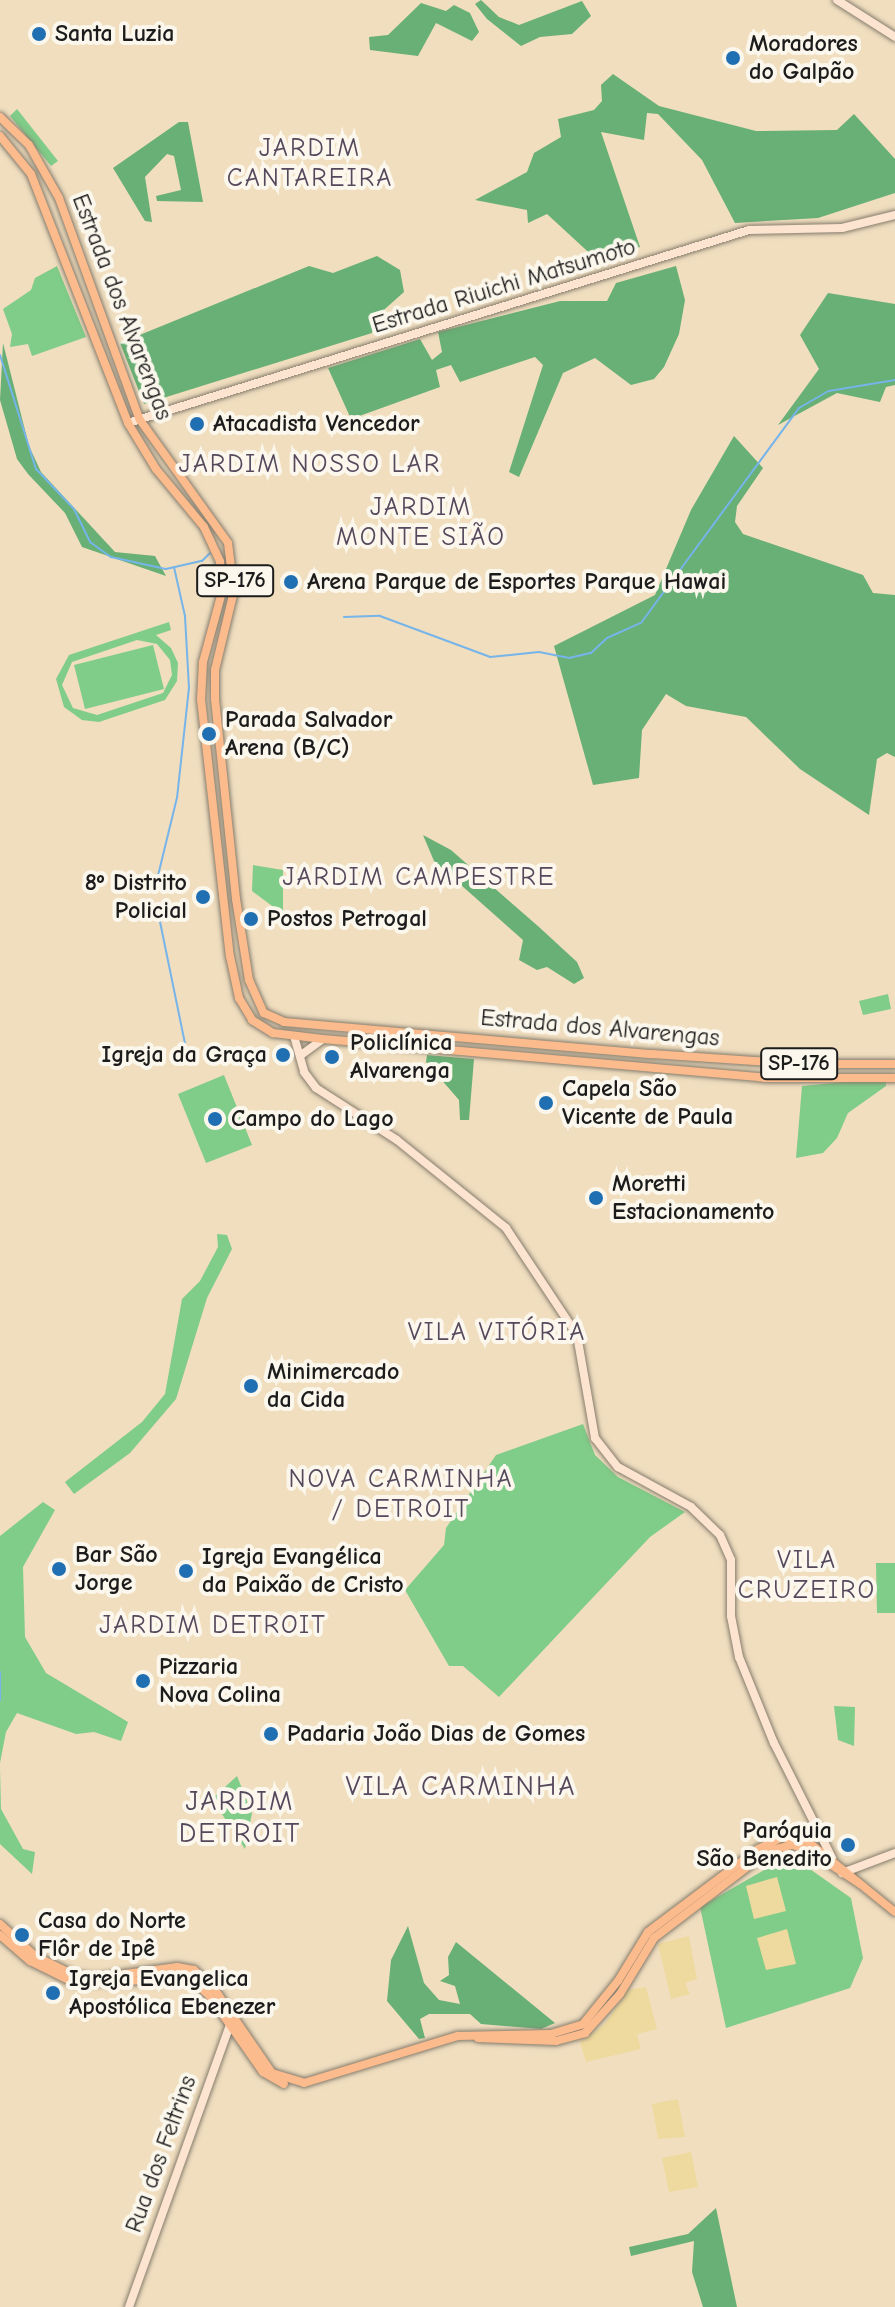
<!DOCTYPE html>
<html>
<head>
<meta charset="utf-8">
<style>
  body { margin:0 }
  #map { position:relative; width:895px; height:2307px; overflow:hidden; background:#f0debf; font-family:"Comic Neue",sans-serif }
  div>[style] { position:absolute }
  .green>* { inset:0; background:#80cc89 }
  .forest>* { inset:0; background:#68b075 }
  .sand>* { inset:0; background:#eeda9e }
  .stream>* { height:2px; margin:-1px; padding:0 1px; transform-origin:1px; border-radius:1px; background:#76b4e9 }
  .roads { filter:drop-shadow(0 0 2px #867d6e) drop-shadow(0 0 2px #867d6e) }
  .secondary>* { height:8px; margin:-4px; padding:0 4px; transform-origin:4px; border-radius:4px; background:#fde4d1 }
  .primary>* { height:8px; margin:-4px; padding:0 4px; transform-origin:4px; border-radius:4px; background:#fbbb8c }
  .dots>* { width:22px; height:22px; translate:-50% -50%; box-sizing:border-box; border:4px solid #fbf7ec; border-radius:50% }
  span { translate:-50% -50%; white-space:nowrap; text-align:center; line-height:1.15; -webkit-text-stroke:8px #fbf7ec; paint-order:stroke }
  .shield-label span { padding:2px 6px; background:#fbf7ec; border:2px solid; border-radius:6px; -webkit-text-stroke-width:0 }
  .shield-label { font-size:22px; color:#1c1c1c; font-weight:700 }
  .poi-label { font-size:24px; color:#1c1c1c; font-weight:700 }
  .left { translate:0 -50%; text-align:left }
  .right { translate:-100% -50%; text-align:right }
  .street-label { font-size:24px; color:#1c1c1c }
  .neighbourhood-label { font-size:26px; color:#54485c; letter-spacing:2px }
  .quarter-label { font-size:28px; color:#54485c; letter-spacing:2px }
</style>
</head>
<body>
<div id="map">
  <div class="green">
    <i style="clip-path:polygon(17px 109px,58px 161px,51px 166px,10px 116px)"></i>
    <i style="clip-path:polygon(57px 266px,86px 337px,32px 356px,28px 344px,10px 347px,12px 334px,3px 309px,31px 290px,35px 278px)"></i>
    <i style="clip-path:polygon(evenodd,169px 622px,171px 630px,156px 635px,171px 648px,178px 663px,177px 681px,165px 700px,99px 722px,82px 720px,64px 707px,56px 679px,69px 655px,169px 622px,137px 640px,157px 644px,170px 660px,172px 675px,163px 693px,97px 715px,73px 708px,62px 685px,72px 662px,137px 640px)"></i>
    <i style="clip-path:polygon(153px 645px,164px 689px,85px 709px,74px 665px)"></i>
    <i style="clip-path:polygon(253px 865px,283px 870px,283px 914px,252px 891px)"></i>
    <i style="clip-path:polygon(888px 994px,891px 1009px,863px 1015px,859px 1001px)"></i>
    <i style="clip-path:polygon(224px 1075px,252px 1145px,206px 1163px,178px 1094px)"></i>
    <i style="clip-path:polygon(844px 1082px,886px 1082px,886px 1086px,848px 1113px,837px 1138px,823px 1153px,796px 1158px,802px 1086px)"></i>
    <i style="clip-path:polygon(217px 1234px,227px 1235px,232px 1249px,207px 1298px,176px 1399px,130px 1453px,74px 1494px,65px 1482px,142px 1422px,165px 1394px,182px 1299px,200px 1281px,218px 1247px)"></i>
    <i style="clip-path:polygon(583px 1424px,595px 1455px,618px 1477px,685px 1512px,650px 1537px,499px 1697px,463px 1666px,449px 1666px,405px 1590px,444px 1545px,446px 1528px,496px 1455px)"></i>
    <i style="clip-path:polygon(43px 1502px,55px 1510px,23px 1567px,25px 1637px,46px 1673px,128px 1722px,121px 1741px,94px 1732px,76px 1734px,17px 1713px,6px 1732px,0 1763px,0 1536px)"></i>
    <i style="clip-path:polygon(876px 1563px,895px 1563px,895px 1613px,877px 1613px)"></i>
    <i style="clip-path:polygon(834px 1706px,855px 1707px,854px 1746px,838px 1740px)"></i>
    <i style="clip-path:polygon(0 1768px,1px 1809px,23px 1849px,35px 1852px,32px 1874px,0 1844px)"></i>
    <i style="clip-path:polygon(237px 1776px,252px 1813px,245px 1849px,212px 1799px)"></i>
    <i style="clip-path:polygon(790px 1855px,851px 1898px,863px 1958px,850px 1988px,726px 2028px,700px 1907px)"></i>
  </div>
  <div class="forest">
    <i style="clip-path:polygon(481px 0,499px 17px,519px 25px,582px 1px,591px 16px,572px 34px,540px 37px,521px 46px,487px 19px,475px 4px)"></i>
    <i style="clip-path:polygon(421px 3px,446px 11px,454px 5px,470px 13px,479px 32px,472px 41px,436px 23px,418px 56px,370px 50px,369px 37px,388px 35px)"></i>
    <i style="clip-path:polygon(613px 74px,659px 106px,756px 131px,837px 130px,854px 114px,895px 159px,895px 193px,818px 218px,735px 223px,702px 160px,658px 114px,647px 113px,644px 140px,601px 132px,640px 247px,597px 260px,547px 214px,528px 223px,527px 210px,475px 200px,527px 172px,534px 153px,561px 137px,558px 119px,594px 110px,602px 101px,601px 85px)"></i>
    <i style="clip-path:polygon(179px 122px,188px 122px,203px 202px,157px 201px,156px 196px,181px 190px,174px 156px,167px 154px,145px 177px,152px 222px,145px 221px,113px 168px)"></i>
    <i style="clip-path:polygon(377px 256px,400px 270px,404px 292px,377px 316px,372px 333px,144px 404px,120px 343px,309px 266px,333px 273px)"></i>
    <i style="clip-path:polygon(676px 266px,685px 300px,679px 334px,664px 367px,654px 379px,631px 385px,595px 358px,563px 373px,519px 477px,509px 472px,543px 365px,535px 357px,460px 382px,451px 365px,436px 370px,440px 387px,351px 419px,328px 368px,420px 339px,432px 360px,442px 352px,438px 332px,560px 301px,607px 301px,616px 283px)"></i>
    <i style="clip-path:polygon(828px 293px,895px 304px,895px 385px,886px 387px,880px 402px,837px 393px,778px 425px,819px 369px,800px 335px)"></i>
    <i style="clip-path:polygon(3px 343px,29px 446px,41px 472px,115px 552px,155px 556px,166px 576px,82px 547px,65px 513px,28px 474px,17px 459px,0 400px)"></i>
    <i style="clip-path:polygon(734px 436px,763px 468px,737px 506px,735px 522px,743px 534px,863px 575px,873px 593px,895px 595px,895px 757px,887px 753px,877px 759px,869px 815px,800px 769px,746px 717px,686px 706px,666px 694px,642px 730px,639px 778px,593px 785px,554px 646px,655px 595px,691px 510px)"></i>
    <i style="clip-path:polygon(423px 835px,451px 850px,539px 927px,577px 962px,584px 978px,574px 984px,547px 967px,537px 970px,519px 960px,523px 940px,434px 861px)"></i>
    <i style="clip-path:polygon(427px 1055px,474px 1059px,469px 1120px,460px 1120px,459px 1100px,426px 1062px)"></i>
    <i style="clip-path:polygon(408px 1926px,424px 1983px,439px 2000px,460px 2004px,455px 1986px,440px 1981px,449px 1975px,448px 1957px,456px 1942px,555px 2023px,541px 2029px,481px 2024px,470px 2014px,429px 2014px,420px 2019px,425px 2038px,419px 2039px,387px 2001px,391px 1960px)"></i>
    <i style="clip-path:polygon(716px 2208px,737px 2307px,703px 2307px,692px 2272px,694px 2241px,631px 2256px,629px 2247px,688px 2234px)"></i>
  </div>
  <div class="sand">
    <i style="clip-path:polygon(777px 1877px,786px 1911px,754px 1919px,746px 1886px)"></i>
    <i style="clip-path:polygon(787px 1929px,796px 1964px,766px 1970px,757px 1938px)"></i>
    <i style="clip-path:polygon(689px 1936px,697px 1979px,685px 1983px,690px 1994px,671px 1999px,658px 1944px)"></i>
    <i style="clip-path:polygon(646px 1987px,657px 2029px,637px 2034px,641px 2049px,586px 2062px,580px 2042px,604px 2025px,628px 1990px)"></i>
    <i style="clip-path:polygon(678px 2099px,685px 2137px,658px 2139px,652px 2104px)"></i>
    <i style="clip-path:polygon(691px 2152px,698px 2187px,669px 2192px,662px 2158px)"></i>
  </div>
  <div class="stream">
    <i style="left:0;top:355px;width:120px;rotate:72.5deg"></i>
    <i style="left:36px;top:469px;width:55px;rotate:46.5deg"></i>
    <i style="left:74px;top:509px;width:37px;rotate:64deg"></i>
    <i style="left:90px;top:542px;width:26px;rotate:36deg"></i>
    <i style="left:111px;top:557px;width:56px;rotate:12.3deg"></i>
    <i style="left:166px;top:569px;width:37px;rotate:-13deg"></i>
    <i style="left:202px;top:561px;width:11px;rotate:-45deg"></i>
    <i style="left:344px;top:617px;width:36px;rotate:-2deg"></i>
    <i style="left:380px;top:616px;width:117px;rotate:20.4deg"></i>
    <i style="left:490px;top:657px;width:49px;rotate:-5.8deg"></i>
    <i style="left:539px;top:652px;width:31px;rotate:11deg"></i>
    <i style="left:569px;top:658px;width:23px;rotate:-13deg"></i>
    <i style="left:591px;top:653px;width:22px;rotate:-43deg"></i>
    <i style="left:607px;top:638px;width:37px;rotate:-24deg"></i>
    <i style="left:641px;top:623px;width:267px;rotate:-53.7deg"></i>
    <i style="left:799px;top:408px;width:34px;rotate:-30deg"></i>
    <i style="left:829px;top:391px;width:67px;rotate:-9.5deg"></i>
    <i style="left:154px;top:892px;width:97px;rotate:-76.3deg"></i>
    <i style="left:177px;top:798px;width:111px;rotate:-83.8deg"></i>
    <i style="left:189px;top:688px;width:72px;rotate:-93.2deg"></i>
    <i style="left:185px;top:616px;width:50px;rotate:-102.7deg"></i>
    <i style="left:158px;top:912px;width:149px;rotate:78.4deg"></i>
    <i style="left:0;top:1672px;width:28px;rotate:90deg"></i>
  </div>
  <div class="roads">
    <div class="secondary">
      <i style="left:837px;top:0;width:69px;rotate:32.5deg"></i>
      <i style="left:128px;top:423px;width:650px;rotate:-17.26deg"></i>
      <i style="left:749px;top:230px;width:93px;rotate:-1.2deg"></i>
      <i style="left:842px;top:228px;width:55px;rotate:-13.8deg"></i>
      <i style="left:294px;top:1036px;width:37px;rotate:74deg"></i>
      <i style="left:304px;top:1072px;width:20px;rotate:53deg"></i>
      <i style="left:316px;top:1088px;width:96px;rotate:32.7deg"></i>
      <i style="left:397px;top:1140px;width:140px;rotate:38.9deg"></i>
      <i style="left:506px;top:1228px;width:128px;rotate:56.4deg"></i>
      <i style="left:577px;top:1335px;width:105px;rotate:80.1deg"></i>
      <i style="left:595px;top:1438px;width:37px;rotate:52deg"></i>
      <i style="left:618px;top:1467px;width:83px;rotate:28.7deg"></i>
      <i style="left:691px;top:1507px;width:40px;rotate:44deg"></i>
      <i style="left:720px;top:1535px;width:27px;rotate:66deg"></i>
      <i style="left:731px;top:1560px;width:56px;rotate:90deg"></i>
      <i style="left:731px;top:1616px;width:42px;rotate:79deg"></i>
      <i style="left:739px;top:1657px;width:93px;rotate:67.9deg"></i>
      <i style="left:774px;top:1743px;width:129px;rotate:63.2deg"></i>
      <i style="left:301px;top:1055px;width:27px;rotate:-36deg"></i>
      <i style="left:842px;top:1873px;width:57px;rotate:-20.7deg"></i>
      <i style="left:129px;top:2307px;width:303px;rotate:-70.3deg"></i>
    </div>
    <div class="primary">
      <i style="left:0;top:117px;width:40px;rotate:44deg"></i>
      <i style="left:29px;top:145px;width:61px;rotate:60.5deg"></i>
      <i style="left:59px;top:198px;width:236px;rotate:70deg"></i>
      <i style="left:140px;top:420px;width:151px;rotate:54.4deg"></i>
      <i style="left:228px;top:543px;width:48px;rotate:82.9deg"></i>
      <i style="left:234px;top:591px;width:81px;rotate:103.5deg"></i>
      <i style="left:215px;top:670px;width:29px;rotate:90deg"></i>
      <i style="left:215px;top:699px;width:201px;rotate:84deg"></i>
      <i style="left:236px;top:899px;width:82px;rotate:80.9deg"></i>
      <i style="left:249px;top:980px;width:36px;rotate:66deg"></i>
      <i style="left:264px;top:1013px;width:22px;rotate:24deg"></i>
      <i style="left:284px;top:1022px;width:369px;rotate:5deg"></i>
      <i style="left:652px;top:1054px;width:145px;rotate:3.9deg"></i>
      <i style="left:797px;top:1064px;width:98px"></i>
      <i style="left:0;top:136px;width:49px;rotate:50.8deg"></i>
      <i style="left:31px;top:174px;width:267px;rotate:68.7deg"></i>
      <i style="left:128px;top:423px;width:54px;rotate:58.7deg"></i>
      <i style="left:156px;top:469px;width:75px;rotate:50.4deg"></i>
      <i style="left:204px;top:527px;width:38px;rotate:65deg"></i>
      <i style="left:220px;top:562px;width:30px;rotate:86deg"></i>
      <i style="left:222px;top:592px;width:73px;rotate:105.2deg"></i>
      <i style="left:203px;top:662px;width:37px;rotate:93deg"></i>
      <i style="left:201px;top:699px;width:259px;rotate:83.6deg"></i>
      <i style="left:230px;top:956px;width:43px;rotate:77.9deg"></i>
      <i style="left:239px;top:998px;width:26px;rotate:59deg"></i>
      <i style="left:252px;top:1020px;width:25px;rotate:32deg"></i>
      <i style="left:273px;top:1033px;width:50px;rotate:6.8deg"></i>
      <i style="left:323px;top:1039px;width:444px;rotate:5deg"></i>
      <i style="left:765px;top:1078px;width:130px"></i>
      <i style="left:0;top:1924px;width:47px;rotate:42.4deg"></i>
      <i style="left:35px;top:1956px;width:43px;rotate:26deg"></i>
      <i style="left:74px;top:1975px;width:22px;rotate:8deg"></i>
      <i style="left:96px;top:1978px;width:82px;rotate:-7.7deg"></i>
      <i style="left:177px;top:1967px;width:17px;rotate:10deg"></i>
      <i style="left:194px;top:1970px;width:29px;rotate:44deg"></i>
      <i style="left:215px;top:1990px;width:101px;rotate:55.5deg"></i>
      <i style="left:272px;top:2073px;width:34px;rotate:17deg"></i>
      <i style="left:304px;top:2083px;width:161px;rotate:-17deg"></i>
      <i style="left:458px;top:2036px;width:93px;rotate:-1.2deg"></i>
      <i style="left:551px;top:2034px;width:34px;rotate:-17deg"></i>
      <i style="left:583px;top:2024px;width:55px;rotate:-50.9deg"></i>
      <i style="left:618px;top:1981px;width:57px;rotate:-58.5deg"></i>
      <i style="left:648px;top:1932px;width:138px;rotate:-37deg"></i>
      <i style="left:758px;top:1849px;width:25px;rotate:-26deg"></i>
      <i style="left:781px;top:1838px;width:25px;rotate:5deg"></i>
      <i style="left:806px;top:1840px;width:114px;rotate:39deg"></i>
      <i style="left:0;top:1935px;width:40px;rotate:41deg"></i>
      <i style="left:30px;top:1961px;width:48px;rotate:26deg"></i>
      <i style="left:73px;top:1982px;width:118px;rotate:-1.5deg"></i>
      <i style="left:191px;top:1979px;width:24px;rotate:42deg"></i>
      <i style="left:209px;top:1995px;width:94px;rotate:55deg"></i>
      <i style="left:263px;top:2072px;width:24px;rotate:30deg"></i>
      <i style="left:478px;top:2038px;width:78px;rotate:2.2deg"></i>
      <i style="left:556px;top:2041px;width:30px;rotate:-15deg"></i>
      <i style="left:585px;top:2033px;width:52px;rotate:-48.1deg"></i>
      <i style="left:620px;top:1994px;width:66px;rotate:-58.7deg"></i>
      <i style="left:654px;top:1938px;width:143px;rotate:-37.3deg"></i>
      <i style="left:768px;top:1851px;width:25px;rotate:-14deg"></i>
      <i style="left:792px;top:1845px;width:16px;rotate:15deg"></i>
      <i style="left:807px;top:1849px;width:64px;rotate:33.4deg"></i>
    </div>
  </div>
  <div class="dots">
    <i style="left:39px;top:34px;background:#1f6fb2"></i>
    <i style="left:733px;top:58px;background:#1f6fb2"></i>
    <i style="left:197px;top:424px;background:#1f6fb2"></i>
    <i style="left:291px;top:582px;background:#1f6fb2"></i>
    <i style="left:209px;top:734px;background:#1f6fb2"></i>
    <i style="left:203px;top:897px;background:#1f6fb2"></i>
    <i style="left:251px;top:919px;background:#1f6fb2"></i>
    <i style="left:283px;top:1055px;background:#1f6fb2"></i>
    <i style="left:332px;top:1057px;background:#1f6fb2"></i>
    <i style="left:546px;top:1103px;background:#1f6fb2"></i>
    <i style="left:215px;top:1119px;background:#1f6fb2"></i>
    <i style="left:596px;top:1198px;background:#1f6fb2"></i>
    <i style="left:251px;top:1386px;background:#1f6fb2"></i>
    <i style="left:59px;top:1569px;background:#1f6fb2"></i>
    <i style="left:186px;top:1571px;background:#1f6fb2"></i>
    <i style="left:143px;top:1681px;background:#1f6fb2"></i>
    <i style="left:271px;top:1734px;background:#1f6fb2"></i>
    <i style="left:848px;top:1845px;background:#1f6fb2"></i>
    <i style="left:22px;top:1935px;background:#1f6fb2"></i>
    <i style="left:53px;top:1993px;background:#1f6fb2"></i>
  </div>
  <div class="shield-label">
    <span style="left:235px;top:581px">SP-176</span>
    <span style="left:799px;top:1064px">SP-176</span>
  </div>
  <div class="poi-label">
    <span class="left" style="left:55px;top:34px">Santa Luzia</span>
    <span class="left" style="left:749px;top:58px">Moradores<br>do Galpão</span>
    <span class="left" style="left:213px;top:424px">Atacadista Vencedor</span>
    <span class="left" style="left:307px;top:582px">Arena Parque de Esportes Parque Hawai</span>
    <span class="left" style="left:225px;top:734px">Parada Salvador<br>Arena (B/C)</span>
    <span class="right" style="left:187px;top:897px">8º Distrito<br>Policial</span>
    <span class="left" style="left:267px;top:919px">Postos Petrogal</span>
    <span class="left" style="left:350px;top:1057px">Policlínica<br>Alvarenga</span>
    <span class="right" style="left:267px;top:1055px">Igreja da Graça</span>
    <span class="left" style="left:562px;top:1103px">Capela São<br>Vicente de Paula</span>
    <span class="left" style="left:231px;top:1119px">Campo do Lago</span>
    <span class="left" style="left:612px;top:1198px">Moretti<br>Estacionamento</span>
    <span class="left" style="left:267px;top:1386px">Minimercado<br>da Cida</span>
    <span class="left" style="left:75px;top:1569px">Bar São<br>Jorge</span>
    <span class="left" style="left:202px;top:1571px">Igreja Evangélica<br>da Paixão de Cristo</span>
    <span class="left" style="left:159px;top:1681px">Pizzaria<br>Nova Colina</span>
    <span class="left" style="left:287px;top:1734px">Padaria João Dias de Gomes</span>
    <span class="right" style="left:832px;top:1845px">Paróquia<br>São Benedito</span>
    <span class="left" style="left:38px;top:1935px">Casa do Norte<br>Flôr de Ipê</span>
    <span class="left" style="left:69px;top:1993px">Igreja Evangelica<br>Apostólica Ebenezer</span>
  </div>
  <div class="street-label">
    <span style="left:504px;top:286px;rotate:-17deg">Estrada Riuichi Matsumoto</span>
    <span style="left:122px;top:307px;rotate:69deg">Estrada dos Alvarengas</span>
    <span style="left:600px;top:1028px;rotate:5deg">Estrada dos Alvarengas</span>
    <span style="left:161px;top:2154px;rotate:-70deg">Rua dos Feltrins</span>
  </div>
  <div class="neighbourhood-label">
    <span style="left:310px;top:164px">JARDIM<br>CANTAREIRA</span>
    <span style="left:310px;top:465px">JARDIM NOSSO LAR</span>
    <span style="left:421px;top:523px">JARDIM<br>MONTE SIÃO</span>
    <span style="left:419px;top:878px">JARDIM CAMPESTRE</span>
    <span style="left:497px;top:1333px">VILA VITÓRIA</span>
    <span style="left:401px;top:1495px">NOVA CARMINHA<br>/ DETROIT</span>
    <span style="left:807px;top:1576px">VILA<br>CRUZEIRO</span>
    <span style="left:213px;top:1626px">JARDIM DETROIT</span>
  </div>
  <div class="quarter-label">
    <span style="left:461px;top:1786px">VILA CARMINHA</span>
    <span style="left:240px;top:1817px">JARDIM<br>DETROIT</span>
  </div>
</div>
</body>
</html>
